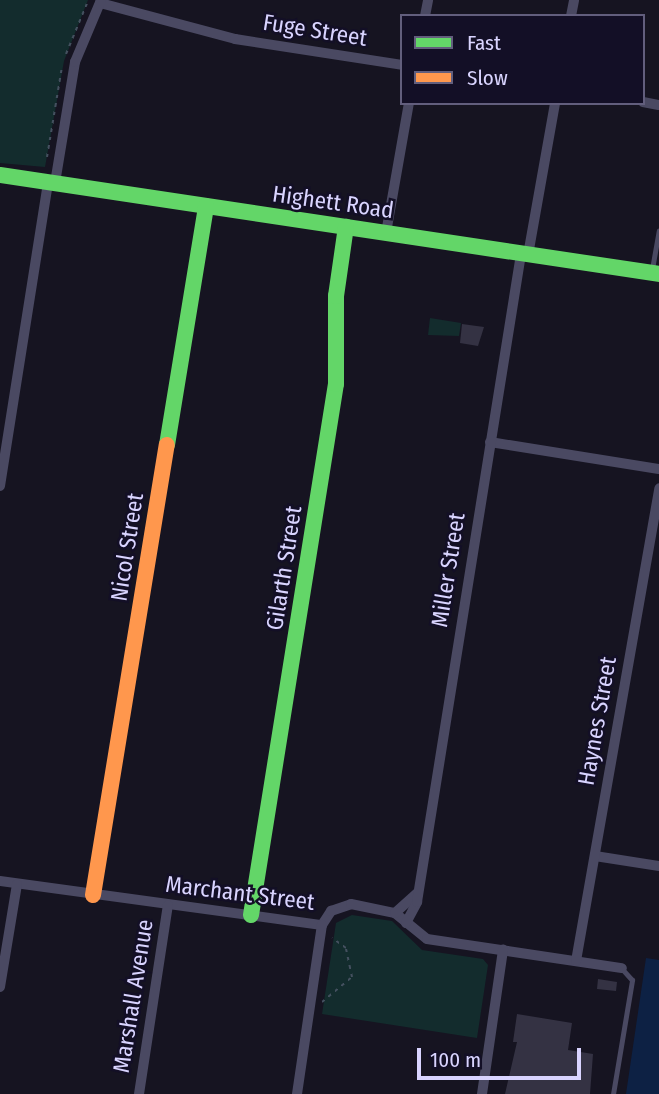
<!DOCTYPE html>
<html>
<head>
<meta charset="utf-8">
<style>
  body { margin:0 }
  #map { position:relative; width:659px; height:1094px; overflow:hidden; background:#161421; font-family:"Fira Sans Condensed",sans-serif }
  div>[style] { position:absolute }
  .green>* { inset:0; background:#132c2d }
  .water>* { inset:0; background:#0d2144 }
  .building>* { inset:0; background:#343243 }
  .path>* { height:2px; margin-top:-1px; transform-origin:0; background:repeating-linear-gradient(90deg,#44505f 0 3.5px,transparent 0 8.5px) }
  .lane>* { height:5px; margin:-2.5px; padding:0 2.5px; transform-origin:2.5px; border-radius:2.5px; background:#4a4962 }
  .street>* { height:10px; margin:-5px; padding:0 5px; transform-origin:5px; border-radius:5px; background:#4a4962 }
  .fast>* { height:16px; margin:-8px; padding:0 8px; transform-origin:8px; border-radius:8px; background:#63d668 }
  .slow>* { height:16px; margin:-8px; padding:0 8px; transform-origin:8px; border-radius:8px; background:#ff974d }
  span { translate:-50% -50%; white-space:nowrap; text-align:center; line-height:1.15; -webkit-text-stroke:5px #130f26; paint-order:stroke }
  .street-label { font-size:23px; color:#d9d4ff }
  .legend { position:absolute; left:400px; top:14px; width:245px; height:91px; box-sizing:border-box; background:#130f26; border:2px solid #625e7d; margin:0; padding:9px 12px; list-style:none; font-size:21px; color:#d9d4ff }
  .legend li { display:flex; align-items:center; gap:14px; height:35px }
  .legend b { width:35px; border:2px solid #625e7d }
  .scale { position:absolute; left:417px; top:1048px; width:164px; height:32px; box-sizing:border-box; border:4px solid #d9d4ff; border-top:0; padding-left:9px; font-size:21px; line-height:24px; white-space:nowrap; color:#d9d4ff; -webkit-text-stroke:5px #130f26; paint-order:stroke }
</style>
</head>
<body>
<div id="map">
  <div class="green">
    <i style="clip-path:polygon(0 0,88px 0,64px 61px,45px 167px,0 163px)"></i>
    <i style="clip-path:polygon(430px 318px,461px 323px,459px 336px,428px 335px)"></i>
    <i style="clip-path:polygon(352px 915px,392px 921px,422px 950px,483px 959px,488px 965px,477px 1038px,322px 1014px,336px 923px)"></i>
  </div>
  <div class="water">
    <i style="clip-path:polygon(646px 958px,659px 960px,659px 1094px,626px 1094px)"></i>
  </div>
  <div class="building">
    <i style="clip-path:polygon(462px 324px,484px 327px,478px 346px,460px 343px)"></i>
    <i style="clip-path:polygon(598px 979px,617px 982px,616px 991px,597px 989px)"></i>
    <i style="clip-path:polygon(517px 1014px,572px 1023px,568px 1050px,593px 1054px,590px 1094px,505px 1094px,517px 1042px,513px 1042px)"></i>
  </div>
  <div class="path">
    <i style="left:66px;top:54px;width:57px;rotate:-67.5deg"></i>
    <i style="left:47px;top:157px;width:92px;rotate:-80.6deg"></i>
    <i style="left:322px;top:1002px;width:39px;rotate:-40deg"></i>
    <i style="left:352px;top:977px;width:30px;rotate:-102deg"></i>
    <i style="left:346px;top:948px;width:17px;rotate:-144deg"></i>
  </div>
  <div class="lane">
    <i style="left:652px;top:269px;width:39px;rotate:-80deg"></i>
    <i style="left:613px;top:1094px;width:116px;rotate:-80.5deg"></i>
    <i style="left:632px;top:980px;width:15px;rotate:-132deg"></i>
  </div>
  <div class="street">
    <i style="left:100px;top:3px;width:140px;rotate:14.9deg"></i>
    <i style="left:235px;top:39px;width:169px;rotate:8.8deg"></i>
    <i style="left:425px;top:16px;width:16px;rotate:-79deg"></i>
    <i style="left:571px;top:16px;width:16px;rotate:-79deg"></i>
    <i style="left:643px;top:102px;width:16px;rotate:11deg"></i>
    <i style="left:55px;top:183px;width:123px;rotate:-80.6deg"></i>
    <i style="left:75px;top:62px;width:67px;rotate:-67.2deg"></i>
    <i style="left:386px;top:233px;width:132px;rotate:-80deg"></i>
    <i style="left:528px;top:255px;width:154px;rotate:-79.9deg"></i>
    <i style="left:490px;top:442px;width:171px;rotate:9.1deg"></i>
    <i style="left:0;top:486px;width:308px;rotate:-81deg"></i>
    <i style="left:595px;top:856px;width:65px;rotate:8.9deg"></i>
    <i style="left:0;top:881px;width:325px;rotate:7.8deg"></i>
    <i style="left:322px;top:925px;width:17px;rotate:-57deg"></i>
    <i style="left:331px;top:911px;width:21px;rotate:-19deg"></i>
    <i style="left:351px;top:904px;width:45px;rotate:11.6deg"></i>
    <i style="left:395px;top:913px;width:41px;rotate:39.1deg"></i>
    <i style="left:427px;top:939px;width:197px;rotate:8.5deg"></i>
    <i style="left:395px;top:913px;width:30px;rotate:-42deg"></i>
    <i style="left:406px;top:923px;width:24px;rotate:-62deg"></i>
    <i style="left:417px;top:902px;width:656px;rotate:-80.88deg"></i>
    <i style="left:576px;top:961px;width:480px;rotate:-80deg"></i>
    <i style="left:0;top:987px;width:104px;rotate:-80.6deg"></i>
    <i style="left:139px;top:1094px;width:191px;rotate:-81.3deg"></i>
    <i style="left:297px;top:1094px;width:171px;rotate:-81.6deg"></i>
    <i style="left:482px;top:1094px;width:146px;rotate:-81.7deg"></i>
  </div>
  <div class="fast">
    <i style="left:0;top:175px;width:666px;rotate:8.54deg"></i>
    <i style="left:167px;top:445px;width:242px;rotate:-80.7deg"></i>
    <i style="left:251px;top:915px;width:538px;rotate:-80.91deg"></i>
    <i style="left:336px;top:384px;width:88px;rotate:-90deg"></i>
    <i style="left:336px;top:296px;width:70px;rotate:-81.8deg"></i>
  </div>
  <div class="slow">
    <i style="left:93px;top:895px;width:456px;rotate:-80.7deg"></i>
  </div>
  <div class="street-label">
    <span style="left:315px;top:30px;rotate:9deg">Fuge Street</span>
    <span style="left:333px;top:202px;rotate:8deg">Highett Road</span>
    <span style="left:127px;top:547px;rotate:-81deg">Nicol Street</span>
    <span style="left:284px;top:568px;rotate:-81deg">Gilarth Street</span>
    <span style="left:448px;top:570px;rotate:-81deg">Miller Street</span>
    <span style="left:597px;top:721px;rotate:-80deg">Haynes Street</span>
    <span style="left:240px;top:893px;rotate:7deg">Marchant Street</span>
    <span style="left:133px;top:996px;rotate:-81deg">Marshall Avenue</span>
  </div>
  <ul class="legend">
  <li><b style="height:9px;background:#63d668"></b>Fast</li>
  <li><b style="height:9px;background:#ff974d"></b>Slow</li>
  </ul>
  <div class="scale">100 m</div>
</div>
</body>
</html>
